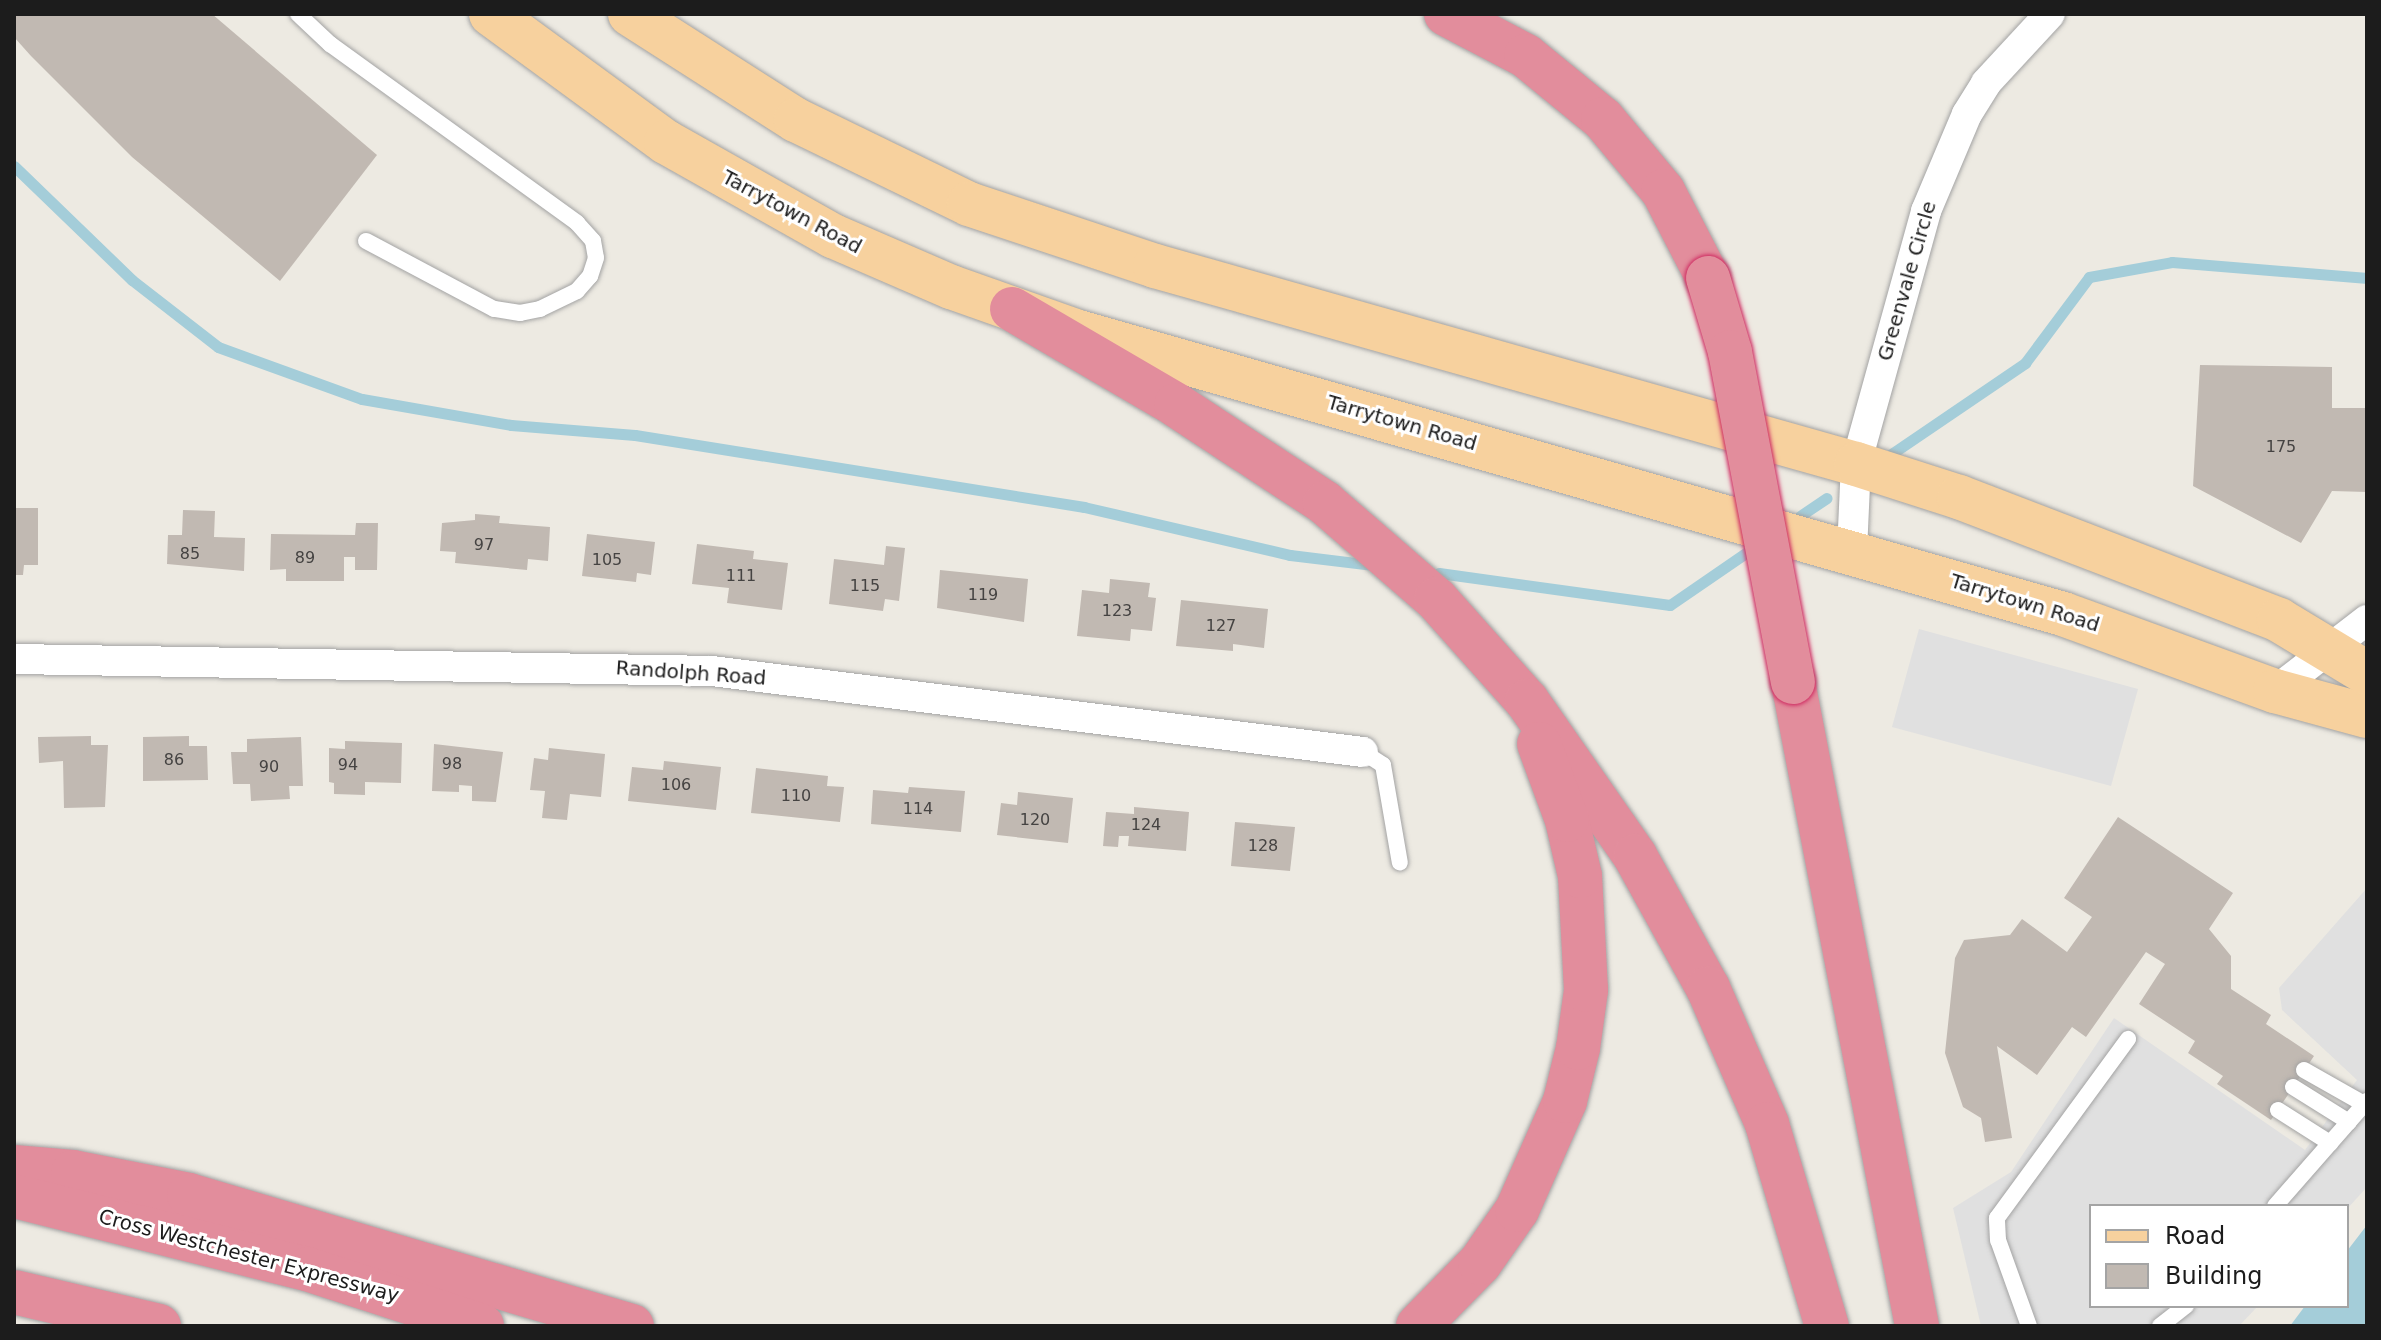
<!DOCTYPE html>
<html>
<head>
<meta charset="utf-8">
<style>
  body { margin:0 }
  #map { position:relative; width:2381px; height:1340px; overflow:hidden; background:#edeae2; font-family:"DejaVu Sans",sans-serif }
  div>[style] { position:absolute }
  .parking>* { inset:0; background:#e0e0e0 }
  .water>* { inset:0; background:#a4cdd9 }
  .stream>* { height:11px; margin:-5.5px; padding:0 5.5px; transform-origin:5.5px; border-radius:5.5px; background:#a4cdd9 }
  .building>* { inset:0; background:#c1b9b2 }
  .roads { filter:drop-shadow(0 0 2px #a3a3a3) drop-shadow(0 0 2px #a3a3a3) }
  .lane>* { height:16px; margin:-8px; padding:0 8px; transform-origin:8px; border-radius:8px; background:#fff }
  .street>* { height:30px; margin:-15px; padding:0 15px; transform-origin:15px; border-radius:15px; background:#fff }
  .primary>* { height:44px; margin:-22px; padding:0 22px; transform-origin:22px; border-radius:22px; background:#f7d19e }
  .highway>* { height:44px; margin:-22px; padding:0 22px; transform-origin:22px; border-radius:22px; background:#e28d9c }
  .bridges { filter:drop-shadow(0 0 2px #cf2c62) drop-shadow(0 0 2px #cf2c62) }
  .highway-bridge>* { height:44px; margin:-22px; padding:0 22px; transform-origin:22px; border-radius:22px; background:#e28d9c }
  span { translate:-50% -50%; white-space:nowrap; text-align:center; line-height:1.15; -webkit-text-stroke:6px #fff; paint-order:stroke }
  .number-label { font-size:16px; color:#454342 }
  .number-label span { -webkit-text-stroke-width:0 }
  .street-label { font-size:20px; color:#1c1c1c }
  .frame { position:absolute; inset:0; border:16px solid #1c1c1c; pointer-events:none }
  .legend { position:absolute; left:2089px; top:1204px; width:260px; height:104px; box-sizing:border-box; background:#fff; border:2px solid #a4a4a4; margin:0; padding:10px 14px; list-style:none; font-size:24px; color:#1c1c1c }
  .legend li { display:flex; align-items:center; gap:16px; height:40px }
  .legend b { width:40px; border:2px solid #a4a4a4 }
</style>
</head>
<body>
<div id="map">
  <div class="parking">
    <i style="clip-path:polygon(1919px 629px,2138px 689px,2111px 786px,1892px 727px)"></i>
    <i style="clip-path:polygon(2367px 888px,2367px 1187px,2347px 1209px,2091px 1206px,2091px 1306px,2258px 1306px,2239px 1326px,1981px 1326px,1953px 1208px,2011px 1172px,2114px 1018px,2305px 1150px,2357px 1080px,2282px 1010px,2279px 988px)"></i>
  </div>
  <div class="water">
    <i style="clip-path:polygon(2367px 1225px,2367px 1326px,2290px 1326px,2305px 1306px,2347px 1306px,2347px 1251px)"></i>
  </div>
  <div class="stream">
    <i style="left:14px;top:166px;width:164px;rotate:44deg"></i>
    <i style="left:132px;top:280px;width:109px;rotate:37.9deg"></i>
    <i style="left:218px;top:347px;width:153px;rotate:19.9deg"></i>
    <i style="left:362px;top:399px;width:151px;rotate:9.9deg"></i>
    <i style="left:511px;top:425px;width:124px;rotate:4.6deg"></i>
    <i style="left:635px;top:435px;width:455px;rotate:9.1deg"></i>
    <i style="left:1084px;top:507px;width:212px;rotate:13.1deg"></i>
    <i style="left:1290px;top:555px;width:84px;rotate:6.9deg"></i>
    <i style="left:1884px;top:459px;width:171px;rotate:-34.2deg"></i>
    <i style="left:2025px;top:363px;width:107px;rotate:-53.3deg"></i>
    <i style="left:2089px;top:277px;width:84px;rotate:-10.2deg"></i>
    <i style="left:2172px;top:262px;width:196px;rotate:4.7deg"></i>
    <i style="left:1800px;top:516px;width:32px;rotate:-34deg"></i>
    <i style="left:1439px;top:573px;width:233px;rotate:7.9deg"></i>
    <i style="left:1670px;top:605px;width:104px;rotate:-34.5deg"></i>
  </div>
  <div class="building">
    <i style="clip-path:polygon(14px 14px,212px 14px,377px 155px,280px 281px,132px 157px,31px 56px,14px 37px)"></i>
    <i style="clip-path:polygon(2200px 365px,2332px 367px,2332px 408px,2367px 408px,2367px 492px,2332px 491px,2301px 543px,2193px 486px)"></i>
    <i style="clip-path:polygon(14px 508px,38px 508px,38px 565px,24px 565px,23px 575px,14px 575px)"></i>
    <i style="clip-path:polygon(183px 510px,215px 511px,214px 537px,245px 538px,244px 571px,167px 564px,168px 535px,182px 535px)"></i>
    <i style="clip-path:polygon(475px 514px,500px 516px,499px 523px,550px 527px,548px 561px,528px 559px,527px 570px,455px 563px,456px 552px,440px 551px,442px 523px,475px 520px)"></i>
    <i style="clip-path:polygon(356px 523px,378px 523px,377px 570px,355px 570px,355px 557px,344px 557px,344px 581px,286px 581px,286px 569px,270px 570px,271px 534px,355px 535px)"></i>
    <i style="clip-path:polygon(587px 534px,655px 542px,651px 575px,637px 573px,636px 582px,582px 576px)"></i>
    <i style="clip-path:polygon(697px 544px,754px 551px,753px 559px,788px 563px,782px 610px,727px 603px,729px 588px,692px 584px)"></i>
    <i style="clip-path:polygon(886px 546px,905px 548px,899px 601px,885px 599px,883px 611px,829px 604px,834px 559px,884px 565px)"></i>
    <i style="clip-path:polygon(940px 570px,1028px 579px,1024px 622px,937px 608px)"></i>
    <i style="clip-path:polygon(1110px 579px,1150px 583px,1148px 597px,1156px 598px,1152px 631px,1131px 629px,1130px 641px,1077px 636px,1082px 590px,1109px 593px)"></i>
    <i style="clip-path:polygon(1181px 600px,1268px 609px,1264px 648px,1233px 644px,1233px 651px,1176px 646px)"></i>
    <i style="clip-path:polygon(91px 736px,91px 745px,108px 745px,105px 807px,64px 808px,63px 761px,39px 763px,38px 737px)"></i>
    <i style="clip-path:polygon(189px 736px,189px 746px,207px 746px,208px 780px,143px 781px,143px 737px)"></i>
    <i style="clip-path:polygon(301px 737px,303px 786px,289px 786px,290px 799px,251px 801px,250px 784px,233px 784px,231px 752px,247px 752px,247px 739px)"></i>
    <i style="clip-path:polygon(345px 741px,402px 743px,401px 783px,365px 782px,365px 795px,334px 794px,334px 783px,329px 782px,329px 748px,345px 749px)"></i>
    <i style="clip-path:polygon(434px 744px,503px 752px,496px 802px,472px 801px,472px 786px,459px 785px,459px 792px,432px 791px)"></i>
    <i style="clip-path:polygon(549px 748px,605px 754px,601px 797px,570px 794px,567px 820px,542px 818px,545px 791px,530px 790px,534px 758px,548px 760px)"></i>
    <i style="clip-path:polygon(664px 761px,721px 767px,716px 810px,628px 801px,632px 767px,663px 770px)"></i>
    <i style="clip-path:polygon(756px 768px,828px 776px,827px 786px,844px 787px,840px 822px,751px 813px)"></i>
    <i style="clip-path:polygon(909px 787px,965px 791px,961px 832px,871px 824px,873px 790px,908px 793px)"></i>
    <i style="clip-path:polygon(1018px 792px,1073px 798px,1068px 843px,997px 835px,1001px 803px,1017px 805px)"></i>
    <i style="clip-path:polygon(1134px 807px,1189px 812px,1186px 851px,1128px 846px,1129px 836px,1119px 836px,1118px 847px,1103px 846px,1106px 812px,1134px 814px)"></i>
    <i style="clip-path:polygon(2118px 817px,2233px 893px,2209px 929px,2231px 956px,2231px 989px,2271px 1015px,2266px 1024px,2314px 1056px,2271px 1120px,2217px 1084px,2223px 1076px,2188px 1053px,2195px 1041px,2139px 1004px,2165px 964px,2146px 952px,2086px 1037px,2072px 1027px,2037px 1075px,1997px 1046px,2012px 1138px,1985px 1142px,1981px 1118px,1963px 1107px,1945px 1053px,1955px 958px,1964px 940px,2010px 935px,2022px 919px,2067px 952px,2092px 917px,2064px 898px)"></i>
    <i style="clip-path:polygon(1235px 822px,1295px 827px,1290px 871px,1231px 866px)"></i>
  </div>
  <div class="roads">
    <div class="lane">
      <i style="left:298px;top:14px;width:44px;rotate:43.2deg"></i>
      <i style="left:330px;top:44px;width:305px;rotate:35.9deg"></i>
      <i style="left:577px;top:223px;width:24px;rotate:48deg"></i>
      <i style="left:593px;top:241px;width:17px;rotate:80deg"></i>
      <i style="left:596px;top:258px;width:19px;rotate:108deg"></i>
      <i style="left:590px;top:276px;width:20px;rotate:131deg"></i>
      <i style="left:577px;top:291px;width:41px;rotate:154.1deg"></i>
      <i style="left:540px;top:309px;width:20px;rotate:169deg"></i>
      <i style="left:520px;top:313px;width:26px;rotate:-171deg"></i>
      <i style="left:494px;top:309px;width:145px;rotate:-152deg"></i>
      <i style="left:1363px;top:752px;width:24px;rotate:33deg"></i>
      <i style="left:1383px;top:765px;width:99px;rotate:80.2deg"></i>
      <i style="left:2304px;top:1070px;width:69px;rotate:29.5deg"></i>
      <i style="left:2293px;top:1087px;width:66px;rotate:32deg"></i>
      <i style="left:2278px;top:1110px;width:62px;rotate:32.4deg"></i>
      <i style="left:2275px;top:1206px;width:140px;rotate:-48.8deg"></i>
      <i style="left:2029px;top:1326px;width:91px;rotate:-109.8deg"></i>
      <i style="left:1998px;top:1240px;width:22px;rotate:-93deg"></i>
      <i style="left:1997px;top:1218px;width:222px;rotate:-53.8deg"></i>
      <i style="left:2160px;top:1326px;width:33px;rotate:-38deg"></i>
    </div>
    <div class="street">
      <i style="left:1852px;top:551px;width:87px;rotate:-87.4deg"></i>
      <i style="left:1856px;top:464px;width:263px;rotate:-74.5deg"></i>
      <i style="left:1926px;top:211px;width:105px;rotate:-67.1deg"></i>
      <i style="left:1967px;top:114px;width:36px;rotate:-58deg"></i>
      <i style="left:1986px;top:83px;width:94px;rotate:-47.2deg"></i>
      <i style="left:14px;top:659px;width:698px;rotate:0.98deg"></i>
      <i style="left:712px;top:671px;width:656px;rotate:7.09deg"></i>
      <i style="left:2275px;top:691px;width:116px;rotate:-37.7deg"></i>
    </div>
    <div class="primary">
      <i style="left:491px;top:14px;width:217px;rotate:36.2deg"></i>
      <i style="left:666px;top:142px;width:192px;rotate:29.4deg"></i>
      <i style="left:833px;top:236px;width:129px;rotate:23.4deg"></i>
      <i style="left:951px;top:287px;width:132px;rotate:19.5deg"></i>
      <i style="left:1075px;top:331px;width:1028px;rotate:15.98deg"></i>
      <i style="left:2063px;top:614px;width:226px;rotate:20deg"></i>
      <i style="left:2275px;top:691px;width:95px;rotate:15.2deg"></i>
      <i style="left:630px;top:14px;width:197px;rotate:32.6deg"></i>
      <i style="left:796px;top:120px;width:192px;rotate:25.9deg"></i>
      <i style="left:969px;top:204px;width:196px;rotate:18.4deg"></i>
      <i style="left:1155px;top:266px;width:728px;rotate:15.77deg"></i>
      <i style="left:1856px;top:464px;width:108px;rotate:17.8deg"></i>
      <i style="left:1959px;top:497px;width:343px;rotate:21deg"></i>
      <i style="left:2279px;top:620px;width:103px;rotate:31.1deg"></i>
    </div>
    <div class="highway">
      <i style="left:1446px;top:14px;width:90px;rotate:27.7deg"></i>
      <i style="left:1526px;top:56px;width:99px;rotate:39.3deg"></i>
      <i style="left:1603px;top:119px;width:94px;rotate:50.2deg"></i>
      <i style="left:1663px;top:191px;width:98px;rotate:62.7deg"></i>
      <i style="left:1012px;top:309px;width:190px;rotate:30.3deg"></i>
      <i style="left:1176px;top:405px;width:178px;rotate:33.3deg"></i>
      <i style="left:1325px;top:503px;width:147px;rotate:40.9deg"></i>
      <i style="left:1436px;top:599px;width:137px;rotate:48.3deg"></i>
      <i style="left:1527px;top:701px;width:189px;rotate:55.1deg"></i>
      <i style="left:1635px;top:856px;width:151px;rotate:61.1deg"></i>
      <i style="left:1708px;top:988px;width:148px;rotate:66.5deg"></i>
      <i style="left:1767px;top:1124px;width:211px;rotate:73.5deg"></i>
      <i style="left:1793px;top:682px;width:656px;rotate:79.1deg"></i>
      <i style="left:14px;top:1167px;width:59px;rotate:4.8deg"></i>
      <i style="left:73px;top:1172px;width:118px;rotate:11.2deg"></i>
      <i style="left:189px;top:1195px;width:462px;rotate:16.5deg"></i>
      <i style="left:14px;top:1196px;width:302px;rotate:14deg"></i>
      <i style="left:307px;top:1269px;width:184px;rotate:18deg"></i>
      <i style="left:14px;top:1292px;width:149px;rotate:13.2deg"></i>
      <i style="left:1418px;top:1326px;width:88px;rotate:-45.5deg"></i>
      <i style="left:1480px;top:1263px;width:65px;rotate:-55.1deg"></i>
      <i style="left:1517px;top:1210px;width:119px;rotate:-66.2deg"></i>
      <i style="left:1565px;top:1101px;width:55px;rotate:-76.2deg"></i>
      <i style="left:1578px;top:1048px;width:59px;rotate:-82.1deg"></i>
      <i style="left:1586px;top:990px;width:114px;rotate:-93deg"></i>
      <i style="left:1580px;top:876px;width:57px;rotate:-103.1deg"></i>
      <i style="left:1567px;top:820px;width:81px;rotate:-110.2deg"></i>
    </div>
  </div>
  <div class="bridges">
    <div class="highway-bridge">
      <i style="left:1708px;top:278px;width:77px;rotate:73.4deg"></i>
      <i style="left:1730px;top:352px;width:336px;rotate:79.2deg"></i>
    </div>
  </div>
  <div class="number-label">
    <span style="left:2281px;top:447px">175</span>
    <span style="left:484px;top:545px">97</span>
    <span style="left:190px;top:554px">85</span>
    <span style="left:305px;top:558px">89</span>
    <span style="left:607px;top:560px">105</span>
    <span style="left:741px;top:576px">111</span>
    <span style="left:865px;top:586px">115</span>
    <span style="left:983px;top:595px">119</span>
    <span style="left:1117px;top:611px">123</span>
    <span style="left:1221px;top:626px">127</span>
    <span style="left:174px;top:760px">86</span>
    <span style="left:452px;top:764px">98</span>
    <span style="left:348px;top:765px">94</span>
    <span style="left:269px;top:767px">90</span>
    <span style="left:676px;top:785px">106</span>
    <span style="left:796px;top:796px">110</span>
    <span style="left:918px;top:809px">114</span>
    <span style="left:1035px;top:820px">120</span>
    <span style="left:1146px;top:825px">124</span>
    <span style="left:1263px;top:846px">128</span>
  </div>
  <div class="street-label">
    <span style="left:792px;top:212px;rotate:28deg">Tarrytown Road</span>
    <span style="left:1907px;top:281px;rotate:-74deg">Greenvale Circle</span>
    <span style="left:1402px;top:423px;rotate:16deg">Tarrytown Road</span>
    <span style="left:2025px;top:603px;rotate:17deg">Tarrytown Road</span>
    <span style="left:691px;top:673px;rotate:4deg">Randolph Road</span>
    <span style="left:249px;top:1256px;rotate:15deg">Cross Westchester Expressway</span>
  </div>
  <div class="frame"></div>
  <ul class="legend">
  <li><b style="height:10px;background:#f7d19e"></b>Road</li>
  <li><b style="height:22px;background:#c1b9b2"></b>Building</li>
  </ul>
</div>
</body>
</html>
